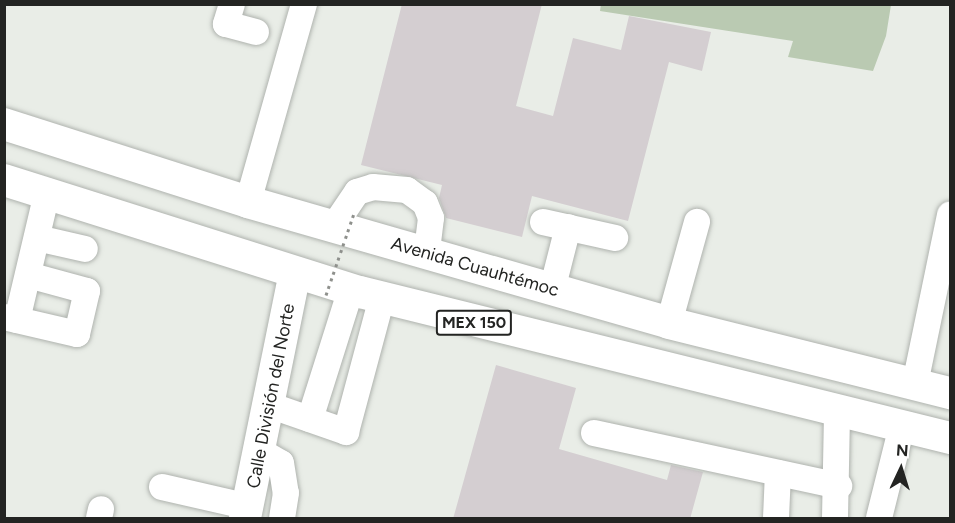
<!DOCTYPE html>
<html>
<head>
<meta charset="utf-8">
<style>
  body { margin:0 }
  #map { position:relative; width:955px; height:523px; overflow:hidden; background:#e9ede7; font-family:Figtree,sans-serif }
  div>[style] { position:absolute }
  .green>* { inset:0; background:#bacab2 }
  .building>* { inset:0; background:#d4ced1 }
  .roads { filter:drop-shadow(0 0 2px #afb3ae) drop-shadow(0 0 2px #afb3ae) }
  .minor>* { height:26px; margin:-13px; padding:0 13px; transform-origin:13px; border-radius:13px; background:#fff }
  .major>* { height:32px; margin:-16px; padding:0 16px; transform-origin:16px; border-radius:16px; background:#fff }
  .path-bridge>* { height:3px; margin-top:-1.5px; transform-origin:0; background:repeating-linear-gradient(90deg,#8e908c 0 3px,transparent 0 7.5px) }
  span { translate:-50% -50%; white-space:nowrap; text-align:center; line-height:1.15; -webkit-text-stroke:5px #fff; paint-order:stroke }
  .shield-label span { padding:2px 4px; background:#fff; border:2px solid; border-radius:4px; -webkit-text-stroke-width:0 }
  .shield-label { font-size:16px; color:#232422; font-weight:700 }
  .street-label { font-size:18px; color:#232422 }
  .frame { position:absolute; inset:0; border:6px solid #232422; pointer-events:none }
  .north { position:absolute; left:871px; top:439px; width:60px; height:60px; -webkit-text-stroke:4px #fff; paint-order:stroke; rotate:4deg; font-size:16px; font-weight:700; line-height:24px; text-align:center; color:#232422 }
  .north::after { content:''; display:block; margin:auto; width:21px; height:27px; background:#232422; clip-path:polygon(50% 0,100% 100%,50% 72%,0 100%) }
</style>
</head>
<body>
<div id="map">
  <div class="green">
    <i style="clip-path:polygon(601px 4px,891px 4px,891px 5px,886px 36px,873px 71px,788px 57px,793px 41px,600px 11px)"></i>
  </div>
  <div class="building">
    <i style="clip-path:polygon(402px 4px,542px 4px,516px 106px,553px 116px,573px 38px,621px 50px,629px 16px,711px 32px,702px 71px,669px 62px,628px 221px,532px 196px,522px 237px,446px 218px,439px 198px,442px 185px,361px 165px)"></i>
    <i style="clip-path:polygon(496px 365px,576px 388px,559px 449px,667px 480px,671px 465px,703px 472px,690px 519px,453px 519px)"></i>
  </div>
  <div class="roads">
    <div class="minor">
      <i style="left:232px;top:4px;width:21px;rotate:107deg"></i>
      <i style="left:226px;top:24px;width:31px;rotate:15deg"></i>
      <i style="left:248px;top:202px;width:206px;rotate:-74.2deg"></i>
      <i style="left:543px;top:222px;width:74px;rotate:12.5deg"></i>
      <i style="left:334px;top:226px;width:41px;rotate:-55.9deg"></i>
      <i style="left:357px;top:192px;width:17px;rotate:-17deg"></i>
      <i style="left:373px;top:187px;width:34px;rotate:5deg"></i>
      <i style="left:407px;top:190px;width:22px;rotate:36deg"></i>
      <i style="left:425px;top:203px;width:16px;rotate:68deg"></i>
      <i style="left:431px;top:218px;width:35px;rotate:97deg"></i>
      <i style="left:37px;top:238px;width:49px;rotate:12.9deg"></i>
      <i style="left:552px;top:290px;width:65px;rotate:-75.7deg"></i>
      <i style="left:4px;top:317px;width:75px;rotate:13.1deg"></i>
      <i style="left:77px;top:334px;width:44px;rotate:-76.9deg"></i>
      <i style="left:87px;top:291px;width:61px;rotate:-164.8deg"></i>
      <i style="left:17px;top:320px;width:130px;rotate:-76.7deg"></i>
      <i style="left:669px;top:323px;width:105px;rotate:-74.5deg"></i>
      <i style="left:915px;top:384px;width:173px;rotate:-78.3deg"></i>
      <i style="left:269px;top:405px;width:82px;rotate:19.3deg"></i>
      <i style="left:346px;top:432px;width:139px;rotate:-75deg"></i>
      <i style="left:310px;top:419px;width:136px;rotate:-72.5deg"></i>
      <i style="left:594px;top:433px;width:251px;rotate:12.2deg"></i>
      <i style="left:260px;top:451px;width:24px;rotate:30deg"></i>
      <i style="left:281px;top:463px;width:30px;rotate:81deg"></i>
      <i style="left:286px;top:493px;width:25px;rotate:99deg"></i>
      <i style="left:162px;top:487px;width:89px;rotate:12.9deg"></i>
      <i style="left:99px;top:518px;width:9px;rotate:-77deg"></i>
      <i style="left:776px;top:518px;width:45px;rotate:-87.5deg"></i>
      <i style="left:835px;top:518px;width:108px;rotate:-88.9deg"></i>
      <i style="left:879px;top:518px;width:95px;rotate:-76deg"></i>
    </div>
    <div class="major">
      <i style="left:4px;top:124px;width:256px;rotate:17.7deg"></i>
      <i style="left:248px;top:202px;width:438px;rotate:16deg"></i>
      <i style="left:669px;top:323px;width:290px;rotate:14deg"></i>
      <i style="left:4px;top:180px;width:373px;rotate:17.5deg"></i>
      <i style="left:360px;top:292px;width:608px;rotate:13.9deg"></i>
      <i style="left:245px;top:518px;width:250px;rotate:-78.5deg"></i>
    </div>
  </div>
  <div class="path-bridge">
    <i style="left:326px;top:295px;width:87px;rotate:-71.1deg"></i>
  </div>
  <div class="shield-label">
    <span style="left:474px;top:323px">MEX 150</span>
  </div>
  <div class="street-label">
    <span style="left:475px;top:267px;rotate:16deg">Avenida Cuauhtémoc</span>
    <span style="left:271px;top:396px;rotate:-79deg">Calle División del Norte</span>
  </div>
  <div class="frame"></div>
  <div class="north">N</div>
</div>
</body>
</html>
